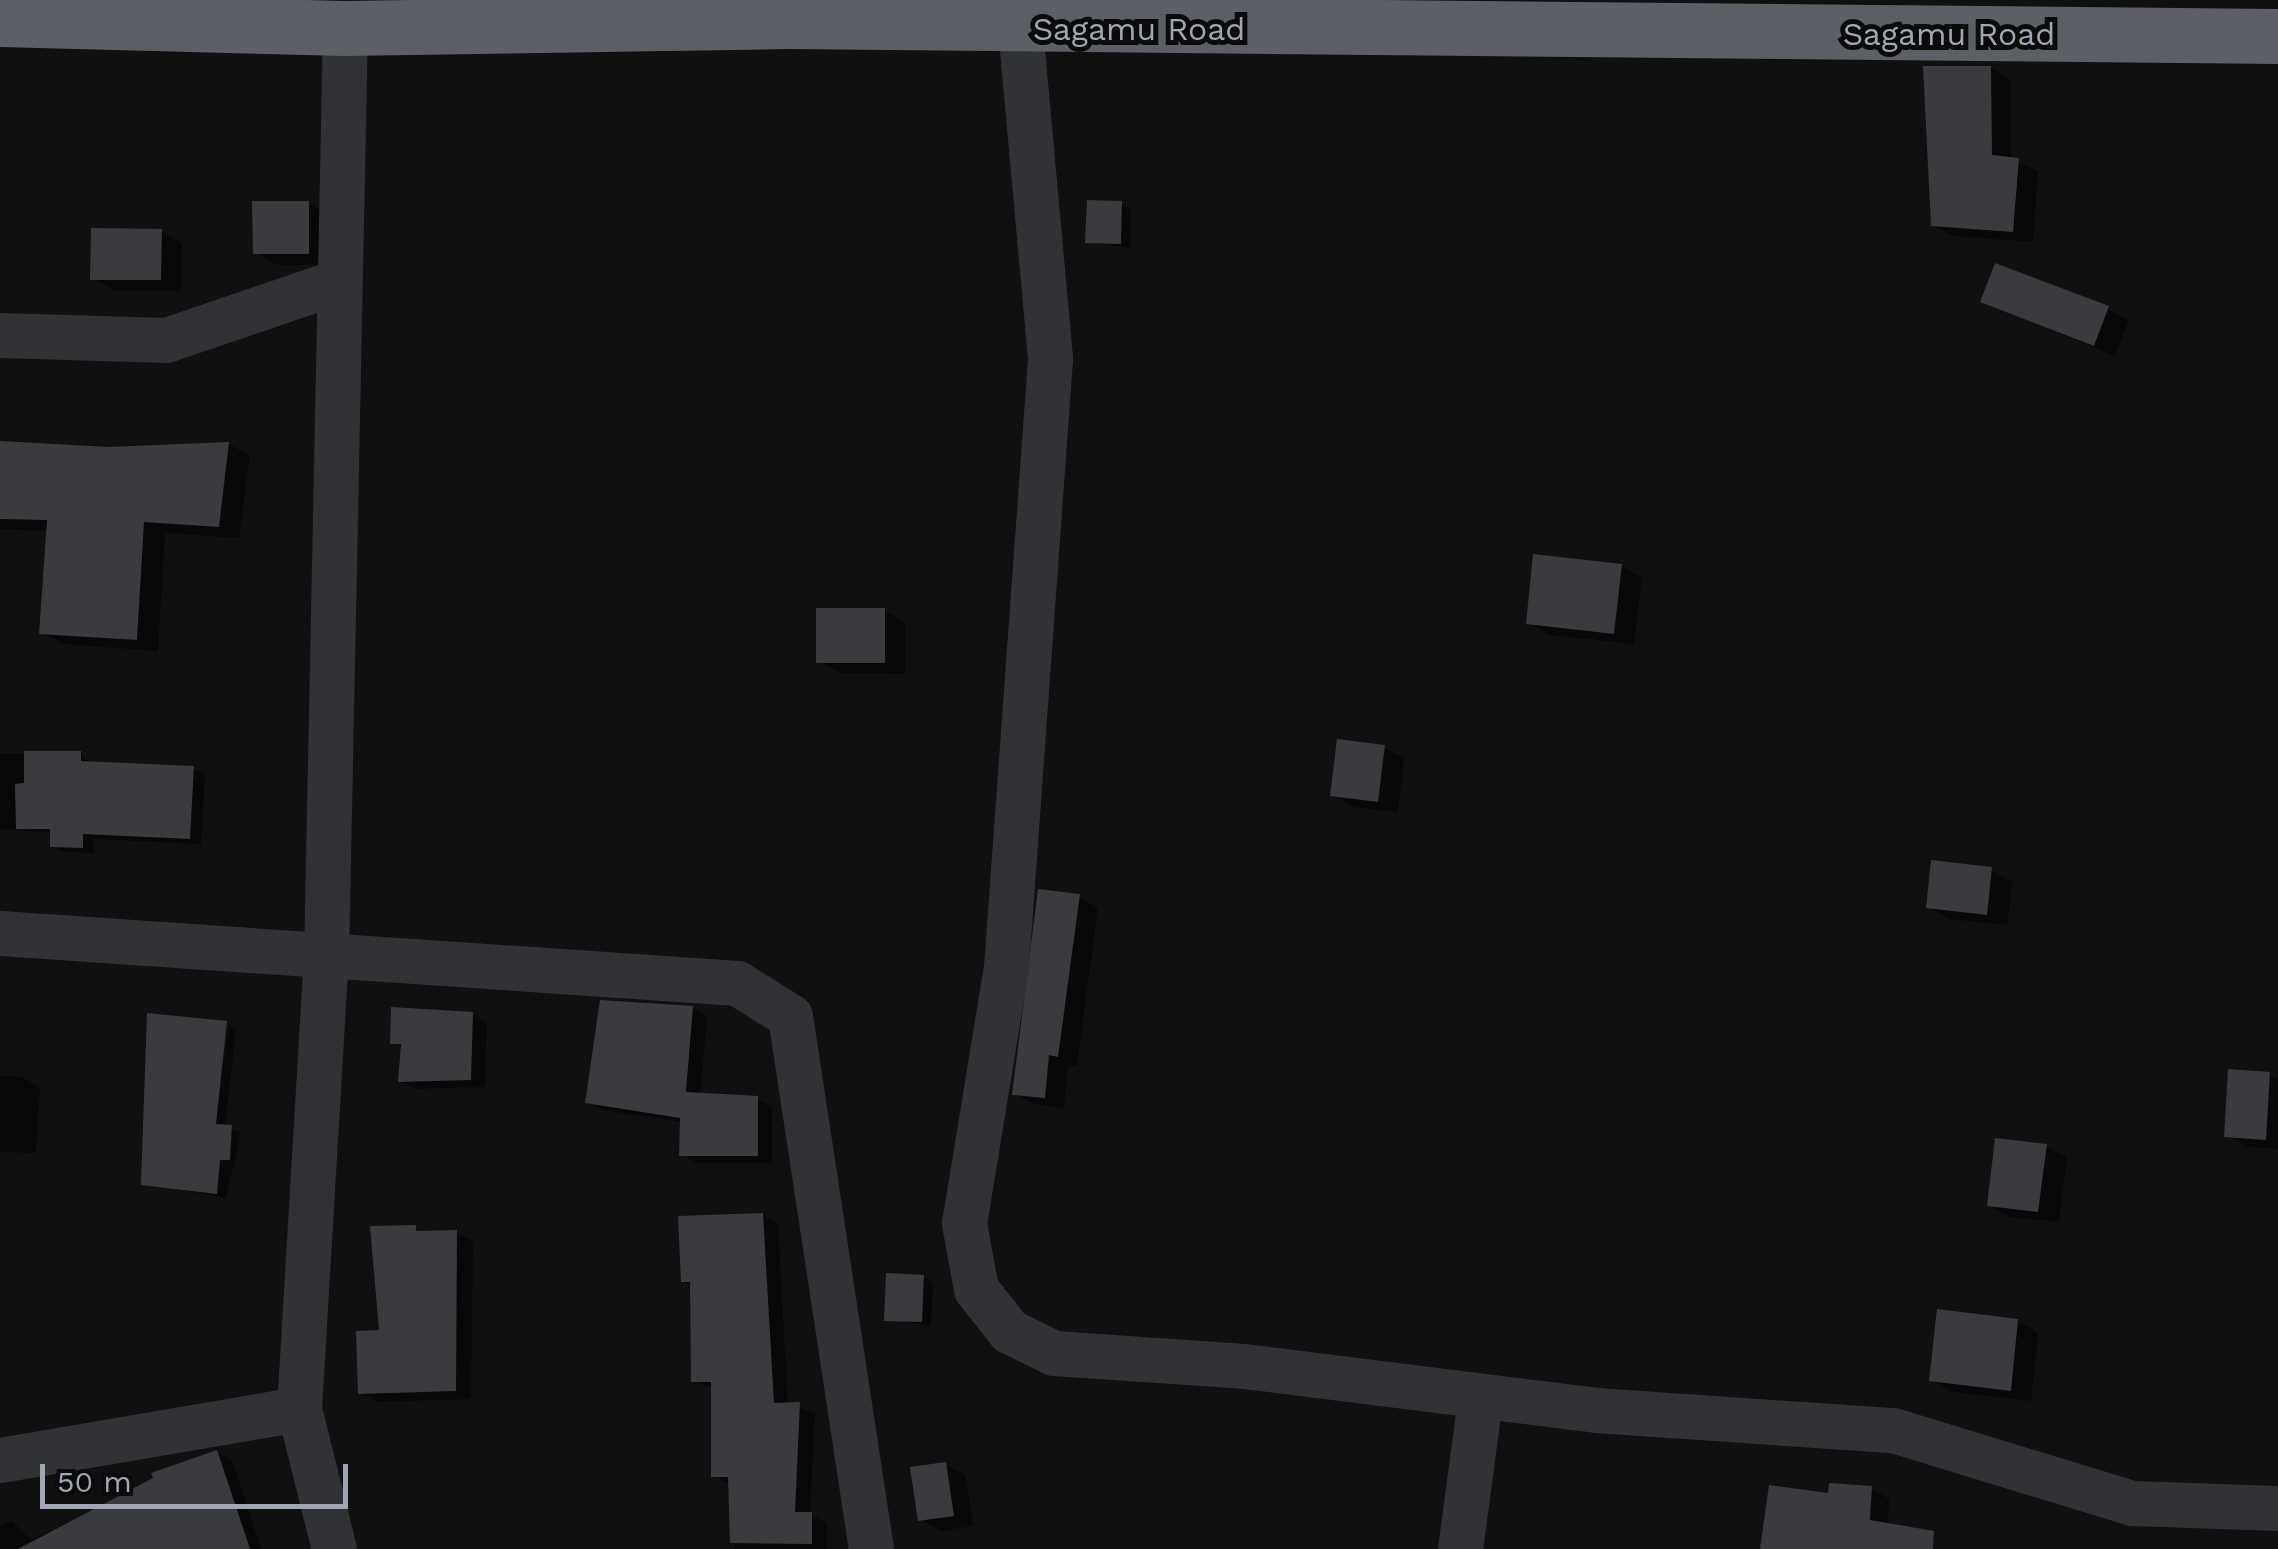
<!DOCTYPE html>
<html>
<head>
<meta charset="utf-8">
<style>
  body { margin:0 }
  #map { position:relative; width:2278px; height:1549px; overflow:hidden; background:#101011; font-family:"Work Sans",sans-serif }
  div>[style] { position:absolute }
  .shadow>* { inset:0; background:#0007 }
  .building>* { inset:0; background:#3a3b3f }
  .minor>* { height:45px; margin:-22.5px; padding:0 22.5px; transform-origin:22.5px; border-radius:22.5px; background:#313236 }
  .highway>* { height:55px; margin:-27.5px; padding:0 27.5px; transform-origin:27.5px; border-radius:27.5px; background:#5d5f67 }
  span { translate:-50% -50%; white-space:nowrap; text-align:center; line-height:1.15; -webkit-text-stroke:10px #0b0b0c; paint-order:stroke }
  .street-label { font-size:32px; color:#a0a6b3 }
  .scale { position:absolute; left:40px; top:1464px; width:308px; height:45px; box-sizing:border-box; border:5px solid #a0a6b3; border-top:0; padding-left:12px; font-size:30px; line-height:35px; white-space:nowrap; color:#a0a6b3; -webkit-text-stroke:8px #0b0b0c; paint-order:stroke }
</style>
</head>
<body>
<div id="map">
  <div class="shadow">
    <i style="clip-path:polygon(1991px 68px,2010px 79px,2011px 159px,2038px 171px,2033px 242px,1953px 236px,1933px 225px)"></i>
    <i style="clip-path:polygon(308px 203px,329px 215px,329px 265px,277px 265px,256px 253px)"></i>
    <i style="clip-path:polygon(1121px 204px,1131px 209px,1130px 248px,1088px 242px)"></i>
    <i style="clip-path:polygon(161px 231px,182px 243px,181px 291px,114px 290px,93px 278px)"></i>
    <i style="clip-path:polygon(1983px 301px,2108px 309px,2129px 320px,2115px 356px)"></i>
    <i style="clip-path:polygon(229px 444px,250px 456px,239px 538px,165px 533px,158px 651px,62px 644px,41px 632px,48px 531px,0 529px,0 487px)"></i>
    <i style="clip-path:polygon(1621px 566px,1642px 578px,1634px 644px,1549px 635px,1529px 623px)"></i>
    <i style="clip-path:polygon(884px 610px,905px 622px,905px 674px,840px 673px,819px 661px)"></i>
    <i style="clip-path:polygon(1384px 747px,1404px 759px,1398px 812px,1354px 807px,1333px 795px)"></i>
    <i style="clip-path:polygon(0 754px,80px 754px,92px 764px,193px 768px,205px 775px,201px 844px,94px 839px,94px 853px,64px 852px,52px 846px,53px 833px,0 829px)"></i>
    <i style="clip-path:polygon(1991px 870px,2012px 882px,2007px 925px,1949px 919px,1928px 907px)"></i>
    <i style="clip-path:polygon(1079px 897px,1098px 908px,1077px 1066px,1068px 1065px,1064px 1108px,1034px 1104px,1014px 1093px)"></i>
    <i style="clip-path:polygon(693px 1009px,707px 1017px,700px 1096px,757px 1099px,772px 1107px,772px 1163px,696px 1163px,682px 1154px,682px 1122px,602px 1110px,588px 1102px)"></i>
    <i style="clip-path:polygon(473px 1015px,487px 1023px,485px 1087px,415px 1089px,401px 1081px,403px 1048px,393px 1042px)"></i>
    <i style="clip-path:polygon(149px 1016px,227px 1024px,212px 1136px,229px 1025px,236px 1029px,225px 1127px,241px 1133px,226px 1198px,143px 1183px)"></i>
    <i style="clip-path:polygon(2269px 1075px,2278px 1080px,2278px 1149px,2248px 1147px,2227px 1135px)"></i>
    <i style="clip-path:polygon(0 1076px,22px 1077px,40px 1088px,36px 1153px,0 1152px)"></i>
    <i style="clip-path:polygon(2046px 1146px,2067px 1158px,2059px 1222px,2010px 1217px,1989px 1205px)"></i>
    <i style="clip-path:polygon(763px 1215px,778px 1224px,788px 1405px,815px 1413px,810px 1514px,827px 1523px,827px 1549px,735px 1549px,731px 1485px,713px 1475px,714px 1389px,693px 1381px,692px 1286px,684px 1281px)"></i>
    <i style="clip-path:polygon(373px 1228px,457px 1233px,473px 1242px,471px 1399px,377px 1402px,361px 1392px,382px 1332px)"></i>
    <i style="clip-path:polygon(923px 1277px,933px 1283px,931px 1326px,887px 1319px)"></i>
    <i style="clip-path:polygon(2018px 1321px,2038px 1333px,2031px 1401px,1953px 1392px,1932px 1380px)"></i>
    <i style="clip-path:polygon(217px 1452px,233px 1462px,261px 1549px,0 1549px,0 1525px,12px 1521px,31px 1540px)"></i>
    <i style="clip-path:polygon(945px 1464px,966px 1476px,973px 1526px,941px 1531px,920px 1519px)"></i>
    <i style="clip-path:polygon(1871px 1488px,1889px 1499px,1888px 1526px,1926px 1549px,1762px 1549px,1830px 1496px)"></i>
  </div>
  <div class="building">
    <i style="clip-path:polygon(1923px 66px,1991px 66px,1992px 155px,2019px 158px,2013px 232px,1931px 226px)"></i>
    <i style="clip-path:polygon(1087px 200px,1122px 201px,1121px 244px,1085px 243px)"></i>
    <i style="clip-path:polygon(252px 201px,309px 201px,309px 254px,253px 254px)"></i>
    <i style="clip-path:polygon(91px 228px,162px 229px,161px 280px,90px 280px)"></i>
    <i style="clip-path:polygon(1995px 263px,2109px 306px,2094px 346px,1980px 302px)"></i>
    <i style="clip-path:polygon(0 441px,108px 447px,229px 442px,219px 527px,144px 522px,137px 640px,39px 634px,47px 520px,0 519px)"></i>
    <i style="clip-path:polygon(1533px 554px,1622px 564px,1614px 634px,1526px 624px)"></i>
    <i style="clip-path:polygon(816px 608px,885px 608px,885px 663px,816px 663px)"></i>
    <i style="clip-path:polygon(1337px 739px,1385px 745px,1378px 802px,1330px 796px)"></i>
    <i style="clip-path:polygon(24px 751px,81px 751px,81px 761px,194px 766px,190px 839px,83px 834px,83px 848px,50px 847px,50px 829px,16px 829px,15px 784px,24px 783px)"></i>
    <i style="clip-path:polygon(1931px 860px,1992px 867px,1987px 915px,1926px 908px)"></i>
    <i style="clip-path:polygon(1038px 889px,1080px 894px,1058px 1057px,1049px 1055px,1045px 1098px,1012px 1095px)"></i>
    <i style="clip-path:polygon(600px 1000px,693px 1006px,686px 1092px,758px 1096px,758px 1156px,679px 1156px,680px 1118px,585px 1103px)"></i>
    <i style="clip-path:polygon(391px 1007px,473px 1012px,471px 1080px,398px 1082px,401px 1044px,390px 1044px)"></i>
    <i style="clip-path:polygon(147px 1013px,227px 1021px,216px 1124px,232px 1125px,230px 1160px,220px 1160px,217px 1194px,141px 1185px)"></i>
    <i style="clip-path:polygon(2228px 1069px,2270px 1072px,2266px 1140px,2224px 1137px)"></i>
    <i style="clip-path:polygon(1995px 1138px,2047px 1144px,2038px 1212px,1987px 1206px)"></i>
    <i style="clip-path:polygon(763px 1213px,774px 1403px,800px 1402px,795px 1512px,812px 1512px,812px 1544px,730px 1543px,728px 1477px,711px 1477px,711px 1382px,691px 1382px,690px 1282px,681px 1282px,678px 1216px)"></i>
    <i style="clip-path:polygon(416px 1225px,416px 1231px,457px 1230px,456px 1391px,358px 1394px,356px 1331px,379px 1330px,370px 1226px)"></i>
    <i style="clip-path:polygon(886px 1273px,924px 1275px,922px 1322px,884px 1321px)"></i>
    <i style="clip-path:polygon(1937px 1309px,2018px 1319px,2011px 1391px,1929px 1381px)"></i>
    <i style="clip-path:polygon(217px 1450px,250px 1549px,18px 1549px,153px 1478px,151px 1473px)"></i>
    <i style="clip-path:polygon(946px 1462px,954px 1516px,918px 1521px,910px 1467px)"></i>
    <i style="clip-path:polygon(1829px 1483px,1872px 1486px,1870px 1520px,1934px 1531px,1933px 1549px,1760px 1549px,1769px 1485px,1828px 1493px)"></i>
  </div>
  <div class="minor">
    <i style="left:1007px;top:0;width:31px;rotate:65deg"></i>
    <i style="left:1020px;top:28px;width:332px;rotate:84.8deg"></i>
    <i style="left:1050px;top:359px;width:610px;rotate:94.14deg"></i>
    <i style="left:1006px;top:967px;width:259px;rotate:99.3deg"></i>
    <i style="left:964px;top:1223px;width:67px;rotate:79.7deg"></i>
    <i style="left:976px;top:1289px;width:53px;rotate:51.8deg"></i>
    <i style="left:1009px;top:1331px;width:50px;rotate:26.1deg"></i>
    <i style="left:1054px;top:1353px;width:190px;rotate:3.9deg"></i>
    <i style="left:1244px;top:1366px;width:355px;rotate:7.1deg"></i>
    <i style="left:1596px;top:1410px;width:298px;rotate:3.9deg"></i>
    <i style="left:1893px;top:1430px;width:250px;rotate:17deg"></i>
    <i style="left:2132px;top:1503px;width:146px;rotate:2deg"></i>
    <i style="left:0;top:335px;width:166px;rotate:1.7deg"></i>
    <i style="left:166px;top:340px;width:183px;rotate:-18.8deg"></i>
    <i style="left:0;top:933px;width:739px;rotate:3.88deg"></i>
    <i style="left:737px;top:983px;width:62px;rotate:31.9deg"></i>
    <i style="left:790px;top:1016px;width:539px;rotate:81.36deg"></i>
    <i style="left:0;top:1460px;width:303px;rotate:-9.7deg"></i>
    <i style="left:334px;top:1549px;width:144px;rotate:-104deg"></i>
    <i style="left:299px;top:1409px;width:453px;rotate:-86.6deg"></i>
    <i style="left:326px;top:957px;width:929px;rotate:-88.83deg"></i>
    <i style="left:1460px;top:1549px;width:151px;rotate:-82.4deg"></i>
  </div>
  <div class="highway">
    <i style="left:0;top:19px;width:345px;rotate:1.5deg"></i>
    <i style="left:345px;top:28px;width:443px;rotate:-0.9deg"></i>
    <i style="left:788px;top:21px;width:1490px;rotate:0.58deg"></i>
  </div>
  <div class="street-label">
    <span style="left:1139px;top:29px">Sagamu Road</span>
    <span style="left:1949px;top:34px">Sagamu Road</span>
  </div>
  <div class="scale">50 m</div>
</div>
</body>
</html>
